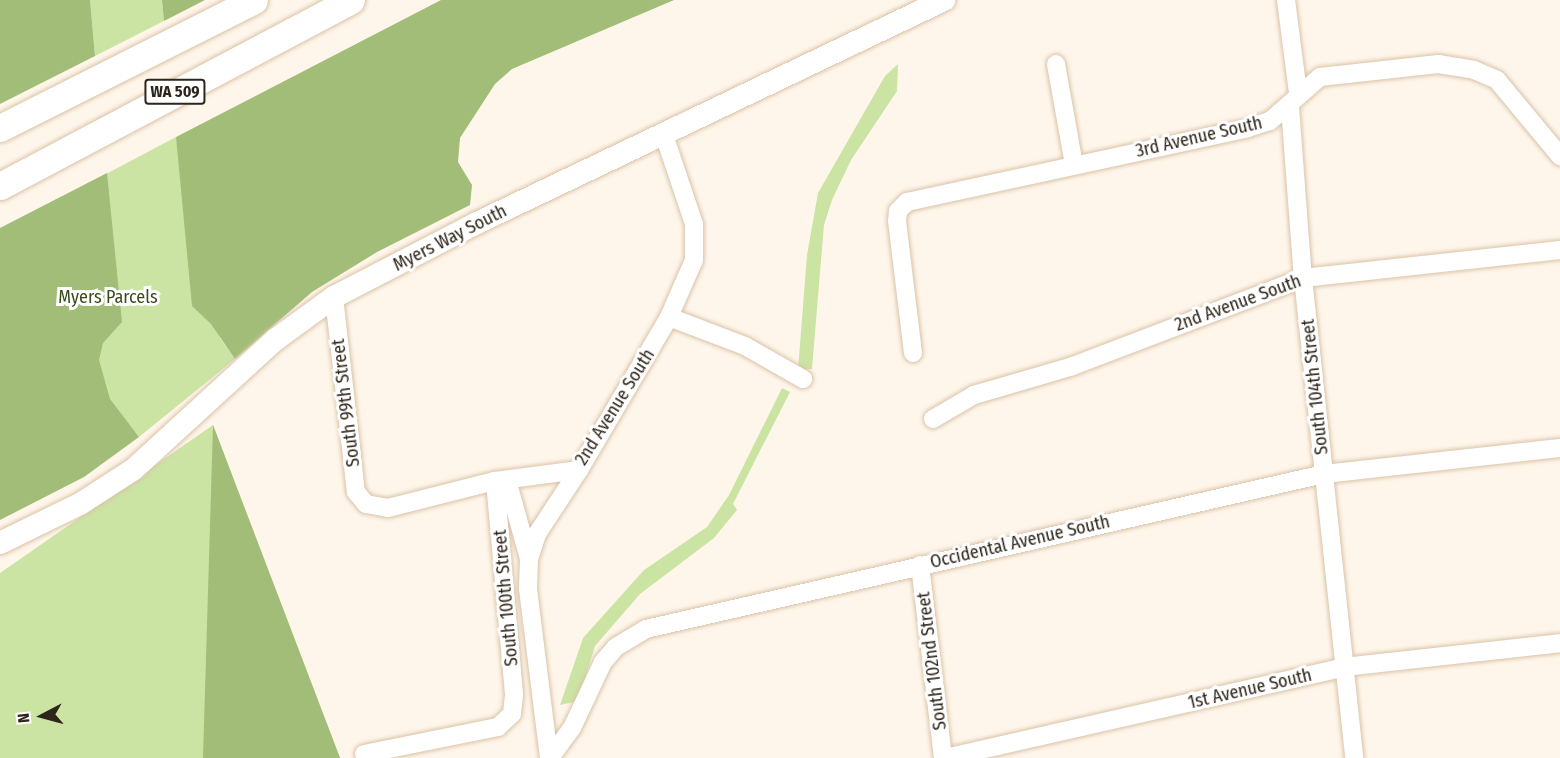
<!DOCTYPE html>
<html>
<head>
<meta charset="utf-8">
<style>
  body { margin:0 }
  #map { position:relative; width:1560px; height:758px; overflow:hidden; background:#fff6eb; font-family:"Fira Sans Condensed",sans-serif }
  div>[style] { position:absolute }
  .green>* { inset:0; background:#cbe4a4 }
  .forest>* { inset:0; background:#a2bd78 }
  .roads { filter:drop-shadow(0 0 2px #d9c3a7) drop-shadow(0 0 2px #d9c3a7) }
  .minor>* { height:18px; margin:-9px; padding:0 9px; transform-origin:9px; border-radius:9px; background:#fff }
  .major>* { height:22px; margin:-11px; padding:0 11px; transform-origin:11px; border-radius:11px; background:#fff }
  .highway>* { height:27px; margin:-13.5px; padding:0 13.5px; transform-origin:13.5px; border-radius:13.5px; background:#fff }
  span { translate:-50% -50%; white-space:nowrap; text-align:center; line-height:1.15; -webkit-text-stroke:6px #fff; paint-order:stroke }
  .shield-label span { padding:2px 4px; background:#fff; border:2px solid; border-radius:4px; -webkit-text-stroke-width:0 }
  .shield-label { font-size:16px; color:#2d251a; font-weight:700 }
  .street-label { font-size:18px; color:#2d251a }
  .park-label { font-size:18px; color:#3b4c1a }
  .north { position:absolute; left:12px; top:686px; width:60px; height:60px; -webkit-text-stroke:4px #fff; paint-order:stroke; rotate:264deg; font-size:16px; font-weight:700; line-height:24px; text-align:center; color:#2d251a }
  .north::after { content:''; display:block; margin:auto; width:21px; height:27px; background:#2d251a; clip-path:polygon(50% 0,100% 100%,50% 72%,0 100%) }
</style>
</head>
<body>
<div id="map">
  <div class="green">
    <i style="clip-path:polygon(90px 0,162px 0,164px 21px,95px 56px)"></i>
    <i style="clip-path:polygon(898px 64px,897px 91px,851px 160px,832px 200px,824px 225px,812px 369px,798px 370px,807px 255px,818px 193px,885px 76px)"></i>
    <i style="clip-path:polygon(176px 137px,220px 338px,235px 359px,139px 437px,131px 427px,111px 447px,0 230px)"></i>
    <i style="clip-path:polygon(782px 388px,790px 392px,733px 504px,737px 510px,714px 538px,640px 594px,595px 646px,578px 701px,560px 705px,583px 638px,644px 570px,707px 527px,729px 495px)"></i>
    <i style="clip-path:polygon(213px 425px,340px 758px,0 758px,0 573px)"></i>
  </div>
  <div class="forest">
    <i style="clip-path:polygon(0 0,90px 0,95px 56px,0 104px)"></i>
    <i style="clip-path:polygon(162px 0,205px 0,164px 21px)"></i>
    <i style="clip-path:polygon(441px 0,674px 0,512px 69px,495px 84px,460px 138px,458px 162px,472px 185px,470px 205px,377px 252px,312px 292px,235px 359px,211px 324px,192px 306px,176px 137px)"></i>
    <i style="clip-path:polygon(107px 173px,122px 322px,103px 343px,99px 360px,110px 399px,139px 437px,84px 477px,0 520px,0 228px)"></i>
    <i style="clip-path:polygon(213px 425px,340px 758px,203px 758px)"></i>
  </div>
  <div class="roads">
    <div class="minor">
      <i style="left:1286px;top:0;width:94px;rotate:82.6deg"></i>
      <i style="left:1056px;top:64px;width:103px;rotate:79.9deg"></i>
      <i style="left:1290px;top:107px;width:171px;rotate:85.7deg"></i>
      <i style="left:1303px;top:278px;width:483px;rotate:83.9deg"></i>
      <i style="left:334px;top:297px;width:196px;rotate:83.6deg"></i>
      <i style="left:356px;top:492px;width:16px;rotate:50deg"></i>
      <i style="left:366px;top:504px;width:22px;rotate:10deg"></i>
      <i style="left:388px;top:508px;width:110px;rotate:-14.2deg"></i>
      <i style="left:495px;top:481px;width:85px;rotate:-7.5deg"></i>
      <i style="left:579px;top:470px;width:178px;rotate:-59.5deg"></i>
      <i style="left:669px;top:317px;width:62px;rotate:-66.3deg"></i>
      <i style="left:694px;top:260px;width:36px;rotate:-90deg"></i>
      <i style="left:694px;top:224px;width:94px;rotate:-108.6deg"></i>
      <i style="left:669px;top:317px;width:81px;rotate:20.9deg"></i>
      <i style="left:745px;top:346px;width:67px;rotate:29.6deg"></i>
      <i style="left:913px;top:353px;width:133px;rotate:-96.9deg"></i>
      <i style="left:897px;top:221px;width:10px;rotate:-84deg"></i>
      <i style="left:898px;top:211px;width:13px;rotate:-45deg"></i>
      <i style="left:907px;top:202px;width:349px;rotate:-12.2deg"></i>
      <i style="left:1248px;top:128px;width:23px;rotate:-18deg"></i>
      <i style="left:1270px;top:121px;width:67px;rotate:-41.3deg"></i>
      <i style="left:1320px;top:77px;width:119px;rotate:-6.3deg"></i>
      <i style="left:1438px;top:64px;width:36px;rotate:9deg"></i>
      <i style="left:1474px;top:70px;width:25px;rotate:23deg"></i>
      <i style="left:1497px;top:80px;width:99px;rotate:50.3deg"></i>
      <i style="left:933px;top:419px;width:48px;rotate:-30.3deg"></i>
      <i style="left:974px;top:395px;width:103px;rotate:-16.3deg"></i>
      <i style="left:1073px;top:366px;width:246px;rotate:-20.9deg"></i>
      <i style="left:1303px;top:278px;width:259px;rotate:-6.2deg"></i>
      <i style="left:507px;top:480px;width:82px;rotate:74.4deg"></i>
      <i style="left:529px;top:559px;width:30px;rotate:92deg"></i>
      <i style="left:528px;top:589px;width:170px;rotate:82.9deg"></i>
      <i style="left:529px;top:559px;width:26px;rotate:-72deg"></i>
      <i style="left:537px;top:534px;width:77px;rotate:-56.7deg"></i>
      <i style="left:920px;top:565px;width:194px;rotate:83.2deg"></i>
      <i style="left:364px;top:754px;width:137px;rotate:-11.4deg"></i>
      <i style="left:498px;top:727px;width:19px;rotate:-43deg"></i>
      <i style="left:512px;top:714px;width:20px;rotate:-84deg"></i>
      <i style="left:514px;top:694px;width:214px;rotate:-95.1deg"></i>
      <i style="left:550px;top:758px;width:37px;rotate:-54deg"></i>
      <i style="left:572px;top:728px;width:73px;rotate:-64.8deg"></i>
      <i style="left:603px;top:662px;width:20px;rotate:-49deg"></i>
      <i style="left:616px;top:647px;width:35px;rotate:-31deg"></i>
      <i style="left:646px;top:629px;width:695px;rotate:-12.88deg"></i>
      <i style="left:1324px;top:474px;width:237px;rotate:-6.3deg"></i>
      <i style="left:945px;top:758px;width:409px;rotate:-12.8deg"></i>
      <i style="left:1344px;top:667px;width:217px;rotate:-6.3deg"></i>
    </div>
    <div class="major">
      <i style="left:0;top:543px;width:89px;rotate:-26deg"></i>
      <i style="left:80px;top:504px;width:64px;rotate:-32.9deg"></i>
      <i style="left:134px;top:469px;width:191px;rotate:-42.5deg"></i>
      <i style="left:275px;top:340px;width:73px;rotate:-36.1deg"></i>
      <i style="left:334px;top:297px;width:161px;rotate:-27.4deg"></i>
      <i style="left:477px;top:223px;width:518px;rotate:-25.53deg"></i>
    </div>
    <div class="highway">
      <i style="left:0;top:128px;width:284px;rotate:-26.7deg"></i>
      <i style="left:0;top:186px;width:397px;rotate:-27.9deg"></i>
    </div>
  </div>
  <div class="shield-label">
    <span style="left:175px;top:92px">WA 509</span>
  </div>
  <div class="street-label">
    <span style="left:1199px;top:137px;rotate:-13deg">3rd Avenue South</span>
    <span style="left:450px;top:238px;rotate:-27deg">Myers Way South</span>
    <span style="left:1238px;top:303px;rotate:-20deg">2nd Avenue South</span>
    <span style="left:1315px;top:387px;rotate:-96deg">South 104th Street</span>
    <span style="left:346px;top:403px;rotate:-97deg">South 99th Street</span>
    <span style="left:615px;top:407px;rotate:-58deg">2nd Avenue South</span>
    <span style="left:1020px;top:542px;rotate:-13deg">Occidental Avenue South</span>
    <span style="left:506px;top:598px;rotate:-95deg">South 100th Street</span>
    <span style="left:932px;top:661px;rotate:-97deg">South 102nd Street</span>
    <span style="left:1250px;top:689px;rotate:-13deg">1st Avenue South</span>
  </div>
  <div class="park-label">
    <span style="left:108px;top:297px">Myers Parcels</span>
  </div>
  <div class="north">N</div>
</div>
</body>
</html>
